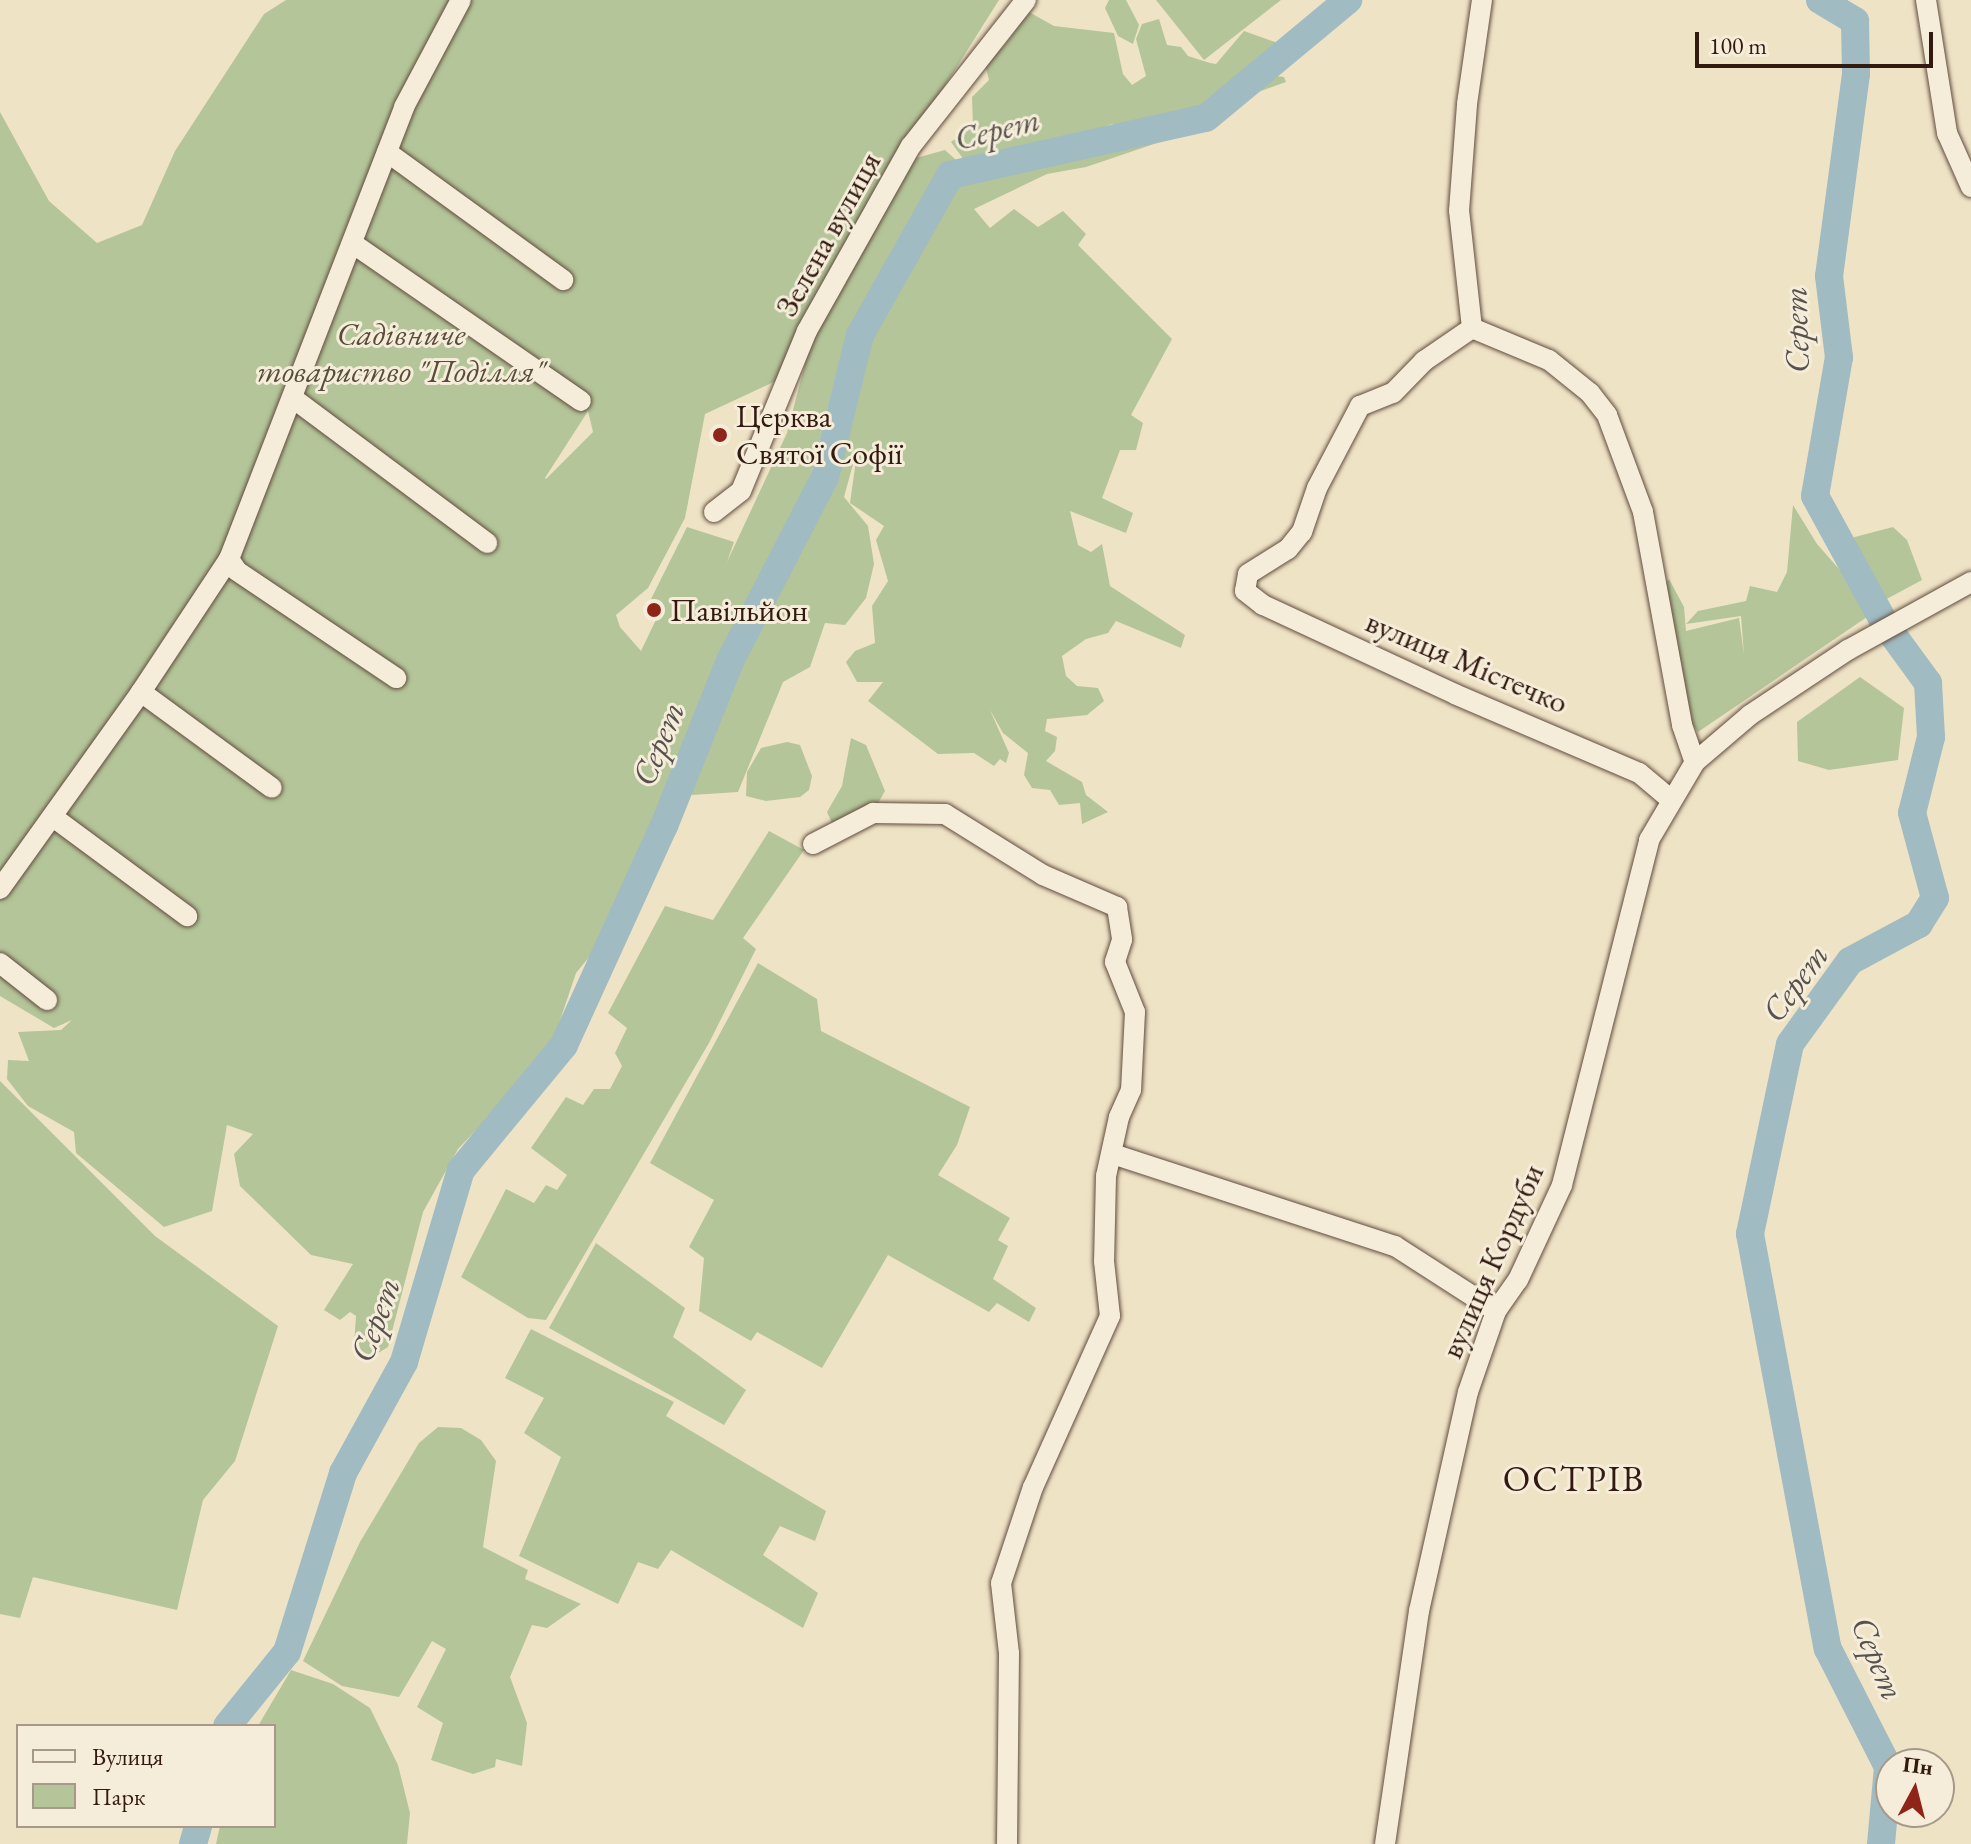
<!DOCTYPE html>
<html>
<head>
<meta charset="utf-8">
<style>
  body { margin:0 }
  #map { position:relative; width:1971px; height:1844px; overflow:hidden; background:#efe3c6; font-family:"EB Garamond",serif }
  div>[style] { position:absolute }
  .green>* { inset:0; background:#b4c599 }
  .river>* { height:28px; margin:-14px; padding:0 14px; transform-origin:14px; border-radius:14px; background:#a0bbc1 }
  .roads { filter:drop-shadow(0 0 2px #614c3e) drop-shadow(0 0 2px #614c3e) }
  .minor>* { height:20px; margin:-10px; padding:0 10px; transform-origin:10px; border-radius:10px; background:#f5edda }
  .dots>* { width:22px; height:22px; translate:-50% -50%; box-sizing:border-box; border:4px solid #f5edda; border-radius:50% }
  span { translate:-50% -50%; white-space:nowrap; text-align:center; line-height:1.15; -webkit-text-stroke:6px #f5edda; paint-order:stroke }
  .street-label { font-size:32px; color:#321a10 }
  .park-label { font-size:32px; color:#594d39; font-style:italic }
  .poi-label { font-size:32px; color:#321a10 }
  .left { translate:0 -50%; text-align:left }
  .water-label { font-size:34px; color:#58524e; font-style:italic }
  .quarter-label { font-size:36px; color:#321a10; letter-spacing:2px }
  .legend { position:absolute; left:16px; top:1724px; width:260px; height:104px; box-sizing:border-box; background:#f5edda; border:2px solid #a79989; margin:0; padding:10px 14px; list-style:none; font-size:24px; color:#321a10 }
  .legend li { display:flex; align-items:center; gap:16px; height:40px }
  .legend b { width:40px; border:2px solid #a79989 }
  .north { position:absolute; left:1875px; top:1748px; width:80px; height:80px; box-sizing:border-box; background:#f5edda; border:2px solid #a79989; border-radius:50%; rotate:7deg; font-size:22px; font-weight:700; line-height:32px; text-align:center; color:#321a10 }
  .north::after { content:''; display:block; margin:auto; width:28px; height:36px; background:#8f2418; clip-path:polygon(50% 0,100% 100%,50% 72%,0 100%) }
  .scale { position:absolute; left:1695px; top:32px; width:238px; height:36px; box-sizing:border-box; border:4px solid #321a10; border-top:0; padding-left:10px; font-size:24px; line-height:28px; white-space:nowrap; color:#321a10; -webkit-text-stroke:6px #f5edda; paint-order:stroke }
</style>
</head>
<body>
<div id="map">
  <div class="green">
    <i style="clip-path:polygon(evenodd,286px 0,999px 0,869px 206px,780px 379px,705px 414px,685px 518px,648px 588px,616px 615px,620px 627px,641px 651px,663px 605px,651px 599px,687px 527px,734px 542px,727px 562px,787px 433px,817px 318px,916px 158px,945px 150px,956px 160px,932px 182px,926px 213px,847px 331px,797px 531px,773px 555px,737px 645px,702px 698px,613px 928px,576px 973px,549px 1053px,458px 1149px,423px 1212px,388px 1347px,370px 1358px,354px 1345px,356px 1316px,350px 1312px,340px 1320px,324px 1310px,353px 1264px,311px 1255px,240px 1186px,234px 1154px,253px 1134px,227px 1125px,212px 1211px,164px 1227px,76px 1153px,74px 1132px,28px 1106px,7px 1079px,8px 1060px,29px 1061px,18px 1032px,61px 1030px,72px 1020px,54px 1028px,0 996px,0 112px,49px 201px,97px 243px,142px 225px,175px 151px,264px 14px,286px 0,588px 411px,593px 432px,546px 479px,545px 478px,588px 411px)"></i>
    <i style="clip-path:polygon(1109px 0,1126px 0,1139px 25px,1133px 44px,1118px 36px,1105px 8px)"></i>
    <i style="clip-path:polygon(1156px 0,1281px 0,1204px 60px)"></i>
    <i style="clip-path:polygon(1029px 12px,1054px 26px,1114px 33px,1123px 74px,1132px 85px,1146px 76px,1136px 39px,1142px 24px,1159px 19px,1167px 45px,1181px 47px,1188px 56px,1210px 63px,1216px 64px,1244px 31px,1278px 43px,1280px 50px,1254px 79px,1213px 105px,1128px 125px,1112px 124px,1039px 148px,964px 160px,951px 142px,973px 127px,972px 97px,989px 80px,984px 61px,1003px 47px)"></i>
    <i style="clip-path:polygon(1267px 75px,1284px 77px,1286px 82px,1258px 92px,1213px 124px,1086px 167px,1047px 174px,974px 209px,990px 228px,1014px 209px,1038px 227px,1063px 211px,1086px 234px,1078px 245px,1172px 339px,1131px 415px,1143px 423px,1136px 450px,1120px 450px,1102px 498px,1133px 513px,1126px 533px,1070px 511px,1078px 545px,1091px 552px,1102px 544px,1110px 586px,1185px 635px,1181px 648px,1116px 621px,1108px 633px,1086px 639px,1062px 656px,1066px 676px,1077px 686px,1098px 688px,1104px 701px,1087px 715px,1047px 719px,1045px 731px,1057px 737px,1055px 751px,1046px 761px,1082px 782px,1086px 795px,1108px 812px,1082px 824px,1080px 803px,1059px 805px,1050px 790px,1032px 788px,1024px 775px,1028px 753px,1003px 733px,990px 710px,1009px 753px,1006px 763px,1000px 759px,994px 766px,974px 753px,938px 754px,868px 701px,883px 682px,857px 682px,846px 662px,855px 651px,875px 643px,872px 606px,888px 581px,876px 540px,884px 526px,850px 503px,858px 446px,844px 497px,868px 526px,874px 564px,866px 598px,845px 625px,825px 623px,810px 667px,783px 682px,738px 792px,692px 795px,682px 772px,686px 762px,697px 752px,700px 739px,714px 730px,739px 646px,829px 477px,837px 452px,828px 433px,863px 326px,937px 198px,997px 166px,1208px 112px)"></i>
    <i style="clip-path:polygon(1793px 505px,1817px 544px,1862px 595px,1870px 615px,1698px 732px,1690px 721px,1661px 588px,1669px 579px,1684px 607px,1686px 631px,1739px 618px,1744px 655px,1741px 616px,1686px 624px,1698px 611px,1746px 601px,1750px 586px,1777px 592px,1787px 572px)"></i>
    <i style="clip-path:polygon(1893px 527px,1907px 540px,1922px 580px,1881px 602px,1862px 576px,1851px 538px)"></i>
    <i style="clip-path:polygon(1860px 677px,1904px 708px,1898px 760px,1829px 770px,1798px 761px,1797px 722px)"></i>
    <i style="clip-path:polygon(851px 738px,866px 745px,885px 791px,877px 805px,832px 823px,827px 812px,842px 786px)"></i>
    <i style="clip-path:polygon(787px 742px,800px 745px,812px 776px,809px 790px,800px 797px,766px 801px,746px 796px,747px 772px,761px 748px)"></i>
    <i style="clip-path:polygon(769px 831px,804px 850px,743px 938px,756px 949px,709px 1043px,546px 1320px,528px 1318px,461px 1277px,506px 1189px,534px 1203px,546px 1185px,557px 1190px,567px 1175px,531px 1148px,566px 1097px,583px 1105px,594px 1089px,610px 1089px,622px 1066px,615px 1053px,627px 1028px,608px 1013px,665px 906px,713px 920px)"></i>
    <i style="clip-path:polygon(758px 963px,817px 999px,821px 1031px,970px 1107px,957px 1145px,938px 1175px,1010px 1218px,998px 1240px,1008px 1246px,993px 1279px,1036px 1308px,1029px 1322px,997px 1303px,989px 1312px,888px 1255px,822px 1368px,757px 1332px,751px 1341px,699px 1311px,704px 1258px,689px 1247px,714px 1200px,650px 1163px)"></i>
    <i style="clip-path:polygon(0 1081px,155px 1236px,278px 1326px,235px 1461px,203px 1500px,177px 1610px,33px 1577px,20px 1618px,0 1614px)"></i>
    <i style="clip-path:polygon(596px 1243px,685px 1308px,673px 1337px,746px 1390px,724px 1425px,549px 1328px)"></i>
    <i style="clip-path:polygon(531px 1329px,674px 1402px,666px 1416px,826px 1511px,815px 1541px,780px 1526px,763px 1555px,818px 1593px,803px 1628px,671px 1550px,658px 1569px,638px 1562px,618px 1604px,519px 1556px,561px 1457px,524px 1433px,544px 1398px,505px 1378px)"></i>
    <i style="clip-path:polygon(438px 1427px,461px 1428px,481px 1440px,496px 1461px,483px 1547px,528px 1570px,525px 1579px,581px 1604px,547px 1628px,532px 1625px,510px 1677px,527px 1723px,522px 1766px,496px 1759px,495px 1767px,473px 1774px,431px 1760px,443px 1723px,417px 1707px,446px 1649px,432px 1641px,399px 1697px,342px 1686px,303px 1661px,360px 1542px,419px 1443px)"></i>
    <i style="clip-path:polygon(291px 1670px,333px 1684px,370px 1708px,398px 1765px,410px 1813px,407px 1844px,216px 1844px,220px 1826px,274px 1826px,274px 1726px,258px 1726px)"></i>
  </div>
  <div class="river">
    <i style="left:1820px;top:0;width:41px;rotate:31deg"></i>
    <i style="left:1855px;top:21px;width:53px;rotate:88.9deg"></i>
    <i style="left:1856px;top:74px;width:204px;rotate:97.6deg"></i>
    <i style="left:1829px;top:276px;width:82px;rotate:83deg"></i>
    <i style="left:1839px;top:357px;width:141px;rotate:99.8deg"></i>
    <i style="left:1815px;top:496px;width:146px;rotate:61.3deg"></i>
    <i style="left:1885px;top:624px;width:73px;rotate:53.9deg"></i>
    <i style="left:1928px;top:683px;width:54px;rotate:86.8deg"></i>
    <i style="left:1931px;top:737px;width:78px;rotate:104deg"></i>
    <i style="left:1912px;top:813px;width:88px;rotate:74.9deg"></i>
    <i style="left:1935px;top:898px;width:31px;rotate:122deg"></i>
    <i style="left:1919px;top:924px;width:78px;rotate:151.8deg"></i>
    <i style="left:1850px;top:961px;width:102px;rotate:125.9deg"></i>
    <i style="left:1790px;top:1044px;width:194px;rotate:101.9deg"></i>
    <i style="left:1750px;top:1234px;width:422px;rotate:79.4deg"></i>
    <i style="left:1828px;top:1649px;width:132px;rotate:63deg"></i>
    <i style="left:1888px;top:1767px;width:77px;rotate:95.2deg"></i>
    <i style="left:227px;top:1726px;width:95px;rotate:-51deg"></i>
    <i style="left:287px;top:1652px;width:188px;rotate:-72.6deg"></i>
    <i style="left:343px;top:1473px;width:127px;rotate:-61.2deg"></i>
    <i style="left:404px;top:1362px;width:200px;rotate:-73.5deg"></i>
    <i style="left:461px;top:1170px;width:162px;rotate:-50.5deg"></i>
    <i style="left:564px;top:1045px;width:241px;rotate:-65.5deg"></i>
    <i style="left:664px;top:826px;width:178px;rotate:-68.2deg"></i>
    <i style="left:730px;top:661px;width:207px;rotate:-62.7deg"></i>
    <i style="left:825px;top:477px;width:146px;rotate:-76.2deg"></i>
    <i style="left:860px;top:335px;width:184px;rotate:-60.6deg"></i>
    <i style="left:950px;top:175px;width:262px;rotate:-12.6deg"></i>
    <i style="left:1206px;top:118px;width:185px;rotate:-39.7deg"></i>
    <i style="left:193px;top:1844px;width:19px;rotate:-74deg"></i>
  </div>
  <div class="roads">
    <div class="minor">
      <i style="left:1926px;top:0;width:135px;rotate:81deg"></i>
      <i style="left:1947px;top:133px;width:59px;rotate:66deg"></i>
      <i style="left:387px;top:152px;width:218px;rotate:36deg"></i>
      <i style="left:352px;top:243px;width:278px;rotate:34.6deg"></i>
      <i style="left:1472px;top:328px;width:118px;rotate:-96.3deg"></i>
      <i style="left:1459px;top:211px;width:107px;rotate:-85.7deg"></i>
      <i style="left:1467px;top:104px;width:105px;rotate:-81.8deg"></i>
      <i style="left:294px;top:399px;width:241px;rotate:36.7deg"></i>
      <i style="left:714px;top:512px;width:34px;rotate:-38deg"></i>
      <i style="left:741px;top:491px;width:173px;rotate:-67.6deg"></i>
      <i style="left:807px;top:331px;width:212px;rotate:-60.7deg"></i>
      <i style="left:911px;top:146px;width:186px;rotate:-51.8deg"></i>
      <i style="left:229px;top:559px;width:14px;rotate:56deg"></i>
      <i style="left:237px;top:571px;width:192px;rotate:33.9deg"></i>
      <i style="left:141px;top:692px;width:162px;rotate:36.2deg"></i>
      <i style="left:1669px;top:798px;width:39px;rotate:-140deg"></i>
      <i style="left:1639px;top:773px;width:200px;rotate:-156.8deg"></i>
      <i style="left:1455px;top:694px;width:212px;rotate:-155.1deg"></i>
      <i style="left:1263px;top:605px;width:23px;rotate:-142deg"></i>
      <i style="left:1245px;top:591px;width:17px;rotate:-80deg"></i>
      <i style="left:1248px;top:574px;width:47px;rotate:-32deg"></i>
      <i style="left:1288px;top:549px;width:22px;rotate:-51deg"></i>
      <i style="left:1302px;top:532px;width:46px;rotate:-71.2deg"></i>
      <i style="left:1317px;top:488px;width:93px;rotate:-62.3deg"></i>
      <i style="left:1360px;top:406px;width:35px;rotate:-22deg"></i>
      <i style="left:1393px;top:393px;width:45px;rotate:-45.9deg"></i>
      <i style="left:1424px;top:361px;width:58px;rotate:-34.5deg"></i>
      <i style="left:1472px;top:328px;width:83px;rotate:22.6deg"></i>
      <i style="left:1549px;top:360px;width:53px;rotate:38.8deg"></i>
      <i style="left:1590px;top:393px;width:28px;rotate:52deg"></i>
      <i style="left:1607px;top:415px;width:103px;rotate:69.6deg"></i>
      <i style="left:1643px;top:512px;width:217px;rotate:79.6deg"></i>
      <i style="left:1682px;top:725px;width:39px;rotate:71deg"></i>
      <i style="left:53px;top:817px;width:167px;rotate:36.5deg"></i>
      <i style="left:813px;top:844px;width:68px;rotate:-27.3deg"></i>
      <i style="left:873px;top:813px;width:72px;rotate:0.8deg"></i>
      <i style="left:945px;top:814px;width:115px;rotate:31.9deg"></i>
      <i style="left:1043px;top:875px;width:81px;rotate:23.4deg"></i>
      <i style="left:1117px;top:907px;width:33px;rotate:81deg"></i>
      <i style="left:1122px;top:940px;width:23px;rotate:108deg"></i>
      <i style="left:1115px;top:962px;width:54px;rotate:68.2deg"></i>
      <i style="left:1135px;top:1012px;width:78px;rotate:92.9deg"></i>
      <i style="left:1131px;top:1090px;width:30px;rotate:114deg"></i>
      <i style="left:1119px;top:1117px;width:60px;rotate:102.4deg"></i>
      <i style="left:1106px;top:1176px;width:85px;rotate:91.3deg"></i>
      <i style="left:1104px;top:1261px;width:55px;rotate:83.8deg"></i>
      <i style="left:1110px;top:1316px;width:188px;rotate:114.2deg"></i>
      <i style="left:1033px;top:1487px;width:101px;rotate:108.4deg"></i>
      <i style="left:1001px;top:1583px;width:70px;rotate:83.5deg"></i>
      <i style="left:1009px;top:1653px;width:191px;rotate:90.6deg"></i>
      <i style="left:0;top:889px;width:242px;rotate:-54.4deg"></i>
      <i style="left:141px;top:692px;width:159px;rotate:-56.5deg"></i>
      <i style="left:229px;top:559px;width:485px;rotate:-68.8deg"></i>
      <i style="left:404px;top:107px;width:121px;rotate:-62deg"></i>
      <i style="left:0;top:963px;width:60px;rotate:38.2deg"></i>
      <i style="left:1113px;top:1154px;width:297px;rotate:18.1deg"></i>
      <i style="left:1395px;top:1246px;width:120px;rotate:32.8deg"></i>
      <i style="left:1385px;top:1844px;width:235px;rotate:-81.7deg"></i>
      <i style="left:1419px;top:1611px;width:224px;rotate:-77.4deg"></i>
      <i style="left:1468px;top:1392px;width:86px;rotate:-70.9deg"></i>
      <i style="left:1496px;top:1311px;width:38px;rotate:-55deg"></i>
      <i style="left:1518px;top:1280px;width:105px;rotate:-65.1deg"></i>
      <i style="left:1562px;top:1185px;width:356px;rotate:-75.8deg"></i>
      <i style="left:1649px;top:840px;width:91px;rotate:-59.5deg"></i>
      <i style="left:1695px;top:762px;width:72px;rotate:-40.5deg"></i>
      <i style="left:1750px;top:715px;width:118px;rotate:-33.6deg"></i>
      <i style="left:1848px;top:650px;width:141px;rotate:-28.9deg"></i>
    </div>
  </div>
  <div class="dots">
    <i style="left:720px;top:435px;background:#8f2418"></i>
    <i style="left:654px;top:610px;background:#8f2418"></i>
  </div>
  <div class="street-label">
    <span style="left:828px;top:234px;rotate:-61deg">Зелена вулиця</span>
    <span style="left:1467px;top:662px;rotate:23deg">вулиця Містечко</span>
    <span style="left:1492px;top:1261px;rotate:-66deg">вулиця Кордуби</span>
  </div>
  <div class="park-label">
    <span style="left:401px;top:353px">Садівниче<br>товариство "Поділля"</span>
  </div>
  <div class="poi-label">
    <span class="left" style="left:736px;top:435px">Церква<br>Святої Софії</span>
    <span class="left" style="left:670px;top:610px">Павільйон</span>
  </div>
  <div class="water-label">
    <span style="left:997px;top:129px;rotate:-14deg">Серет</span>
    <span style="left:1796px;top:330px;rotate:-92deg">Серет</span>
    <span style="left:658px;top:744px;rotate:-68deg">Серет</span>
    <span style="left:1795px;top:983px;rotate:-54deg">Серет</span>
    <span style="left:375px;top:1320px;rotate:-70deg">Серет</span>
    <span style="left:1878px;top:1658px;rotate:67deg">Серет</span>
  </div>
  <div class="quarter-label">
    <span style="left:1574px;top:1479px">ОСТРІВ</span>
  </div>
  <ul class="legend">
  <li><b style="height:10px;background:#f5edda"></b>Вулиця</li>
  <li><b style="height:22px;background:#b4c599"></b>Парк</li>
  </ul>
  <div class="north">Пн</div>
  <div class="scale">100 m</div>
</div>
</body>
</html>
